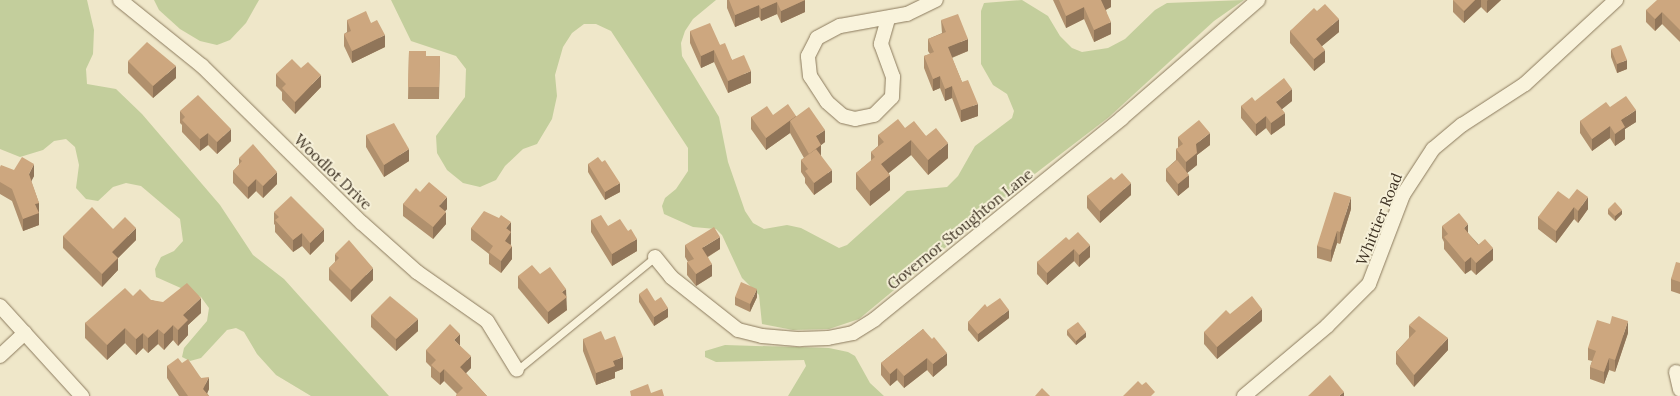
<!DOCTYPE html>
<html>
<head>
<meta charset="utf-8">
<style>
  body { margin:0 }
  #map { position:relative; width:1680px; height:396px; overflow:hidden; background:#efe7c9; font-family:Lora,serif }
  div>[style] { position:absolute }
  .green>* { inset:0; background:#c3ce9c }
  .roads { filter:drop-shadow(0 0 1px #8b7a5d) drop-shadow(0 0 1px #8b7a5d) }
  .service>* { height:7px; margin:-3.5px; padding:0 3.5px; transform-origin:3.5px; border-radius:3.5px; background:#f9f3dc }
  .minor>* { height:14px; margin:-7px; padding:0 7px; transform-origin:7px; border-radius:7px; background:#f9f3dc }
  .wall>* { inset:0; background:#b0906d }
  .shaded-wall>* { inset:0; background:#907559 }
  .building>* { inset:0; background:#cda77f }
  span { translate:-50% -50%; white-space:nowrap; text-align:center; line-height:1.15; -webkit-text-stroke:4px #f6f0d8; paint-order:stroke }
  .street-label { font-size:15px; color:#3c3021 }
</style>
</head>
<body>
<div id="map">
  <div class="green">
    <i style="clip-path:polygon(0 0,87px 0,94px 30px,93px 54px,86px 69px,87px 84px,116px 89px,142px 114px,220px 205px,253px 255px,284px 279px,389px 396px,311px 396px,276px 375px,257px 354px,244px 332px,236px 328px,227px 330px,201px 358px,190px 361px,182px 357px,184px 348px,207px 321px,209px 308px,201px 297px,156px 277px,155px 269px,161px 257px,174px 251px,183px 241px,180px 219px,141px 186px,126px 183px,113px 187px,98px 201px,86px 199px,76px 188px,79px 165px,75px 147px,66px 139px,54px 141px,43px 150px,20px 157px,0 149px)"></i>
    <i style="clip-path:polygon(154px 0,259px 0,246px 23px,230px 40px,217px 45px,200px 41px,180px 29px,159px 10px)"></i>
    <i style="clip-path:polygon(391px 0,716px 0,693px 19px,685px 31px,681px 43px,682px 56px,719px 117px,728px 162px,745px 211px,753px 223px,764px 229px,787px 225px,801px 228px,839px 248px,847px 245px,907px 191px,947px 187px,958px 176px,975px 146px,1012px 118px,1014px 111px,1007px 94px,993px 85px,981px 64px,981px 11px,984px 3px,1022px 0,1048px 16px,1060px 36px,1072px 48px,1082px 52px,1108px 48px,1125px 39px,1155px 10px,1167px 3px,1244px 0,1214px 21px,1109px 117px,1027px 180px,859px 319px,829px 329px,793px 330px,762px 324px,759px 295px,742px 278px,722px 235px,716px 229px,693px 227px,664px 214px,662px 206px,665px 198px,676px 189px,688px 171px,688px 148px,611px 31px,596px 24px,584px 24px,572px 33px,563px 47px,555px 75px,557px 96px,552px 119px,537px 144px,523px 149px,505px 166px,496px 180px,480px 187px,463px 183px,447px 170px,437px 153px,436px 136px,465px 97px,466px 69px,456px 56px,411px 41px)"></i>
    <i style="clip-path:polygon(725px 345px,829px 348px,848px 352px,855px 356px,870px 383px,884px 396px,788px 396px,806px 366px,804px 360px,716px 362px,705px 357px,705px 351px)"></i>
  </div>
  <div class="roads">
    <div class="service">
      <i style="left:517px;top:370px;width:178px;rotate:-39.3deg"></i>
    </div>
    <div class="minor">
      <i style="left:120px;top:0;width:105px;rotate:38.8deg"></i>
      <i style="left:202px;top:66px;width:224px;rotate:44.5deg"></i>
      <i style="left:362px;top:223px;width:74px;rotate:41.7deg"></i>
      <i style="left:417px;top:272px;width:85px;rotate:35deg"></i>
      <i style="left:487px;top:321px;width:57px;rotate:58.5deg"></i>
      <i style="left:888px;top:19px;width:26px;rotate:106deg"></i>
      <i style="left:881px;top:44px;width:35px;rotate:70deg"></i>
      <i style="left:893px;top:77px;width:20px;rotate:93deg"></i>
      <i style="left:892px;top:97px;width:25px;rotate:135deg"></i>
      <i style="left:874px;top:115px;width:19px;rotate:168deg"></i>
      <i style="left:855px;top:119px;width:12px;rotate:-166deg"></i>
      <i style="left:843px;top:116px;width:21px;rotate:-139deg"></i>
      <i style="left:827px;top:102px;width:31px;rotate:-123deg"></i>
      <i style="left:810px;top:76px;width:20px;rotate:-96deg"></i>
      <i style="left:808px;top:56px;width:20px;rotate:-63deg"></i>
      <i style="left:817px;top:38px;width:26px;rotate:-28deg"></i>
      <i style="left:840px;top:26px;width:68px;rotate:-10.2deg"></i>
      <i style="left:907px;top:14px;width:32px;rotate:-26deg"></i>
      <i style="left:655px;top:257px;width:26px;rotate:51deg"></i>
      <i style="left:671px;top:277px;width:85px;rotate:38.3deg"></i>
      <i style="left:738px;top:330px;width:25px;rotate:14deg"></i>
      <i style="left:762px;top:336px;width:38px;rotate:5deg"></i>
      <i style="left:800px;top:339px;width:28px;rotate:-2deg"></i>
      <i style="left:828px;top:338px;width:25px;rotate:-11deg"></i>
      <i style="left:853px;top:333px;width:26px;rotate:-32deg"></i>
      <i style="left:875px;top:319px;width:318px;rotate:-39.1deg"></i>
      <i style="left:1122px;top:118px;width:180px;rotate:-40.9deg"></i>
      <i style="left:0;top:306px;width:122px;rotate:47.7deg"></i>
      <i style="left:0;top:356px;width:34px;rotate:-43deg"></i>
      <i style="left:1676px;top:372px;width:18px;rotate:77deg"></i>
      <i style="left:1244px;top:396px;width:109px;rotate:-40.1deg"></i>
      <i style="left:1327px;top:326px;width:59px;rotate:-45deg"></i>
      <i style="left:1369px;top:284px;width:95px;rotate:-69.1deg"></i>
      <i style="left:1403px;top:195px;width:55px;rotate:-56.9deg"></i>
      <i style="left:1433px;top:149px;width:38px;rotate:-40deg"></i>
      <i style="left:1462px;top:125px;width:75px;rotate:-33.1deg"></i>
      <i style="left:1525px;top:84px;width:124px;rotate:-42.7deg"></i>
    </div>
  </div>
  <div class="wall">
    <i style="clip-path:polygon(727px 0,805px 0,805px 12px,781px 23px,777px 14px,761px 21px,759px 17px,735px 27px,727px 8px)"></i>
    <i style="clip-path:polygon(1053px 0,1111px 0,1111px 7px,1106px 10px,1111px 34px,1094px 42px,1084px 19px,1066px 28px)"></i>
    <i style="clip-path:polygon(1453px 0,1501px 0,1487px 13px,1481px 7px,1464px 23px,1453px 12px)"></i>
    <i style="clip-path:polygon(1680px 0,1680px 42px,1662px 24px,1655px 31px,1646px 22px,1646px 10px)"></i>
    <i style="clip-path:polygon(1317px 11px,1339px 32px,1322px 46px,1325px 62px,1314px 71px,1290px 43px,1290px 31px)"></i>
    <i style="clip-path:polygon(347px 20px,371px 23px,385px 47px,352px 63px,344px 46px,344px 34px,347px 32px)"></i>
    <i style="clip-path:polygon(941px 20px,968px 51px,952px 58px,962px 82px,978px 116px,961px 122px,952px 98px,945px 101px,940px 88px,933px 91px,924px 68px,924px 56px,930px 54px,928px 51px,928px 39px,942px 33px)"></i>
    <i style="clip-path:polygon(690px 31px,720px 45px,751px 83px,728px 93px,714px 62px,701px 68px,690px 43px)"></i>
    <i style="clip-path:polygon(1611px 49px,1627px 69px,1617px 73px,1611px 57px)"></i>
    <i style="clip-path:polygon(409px 51px,426px 56px,440px 56px,439px 99px,408px 99px)"></i>
    <i style="clip-path:polygon(128px 61px,176px 78px,153px 98px,128px 73px)"></i>
    <i style="clip-path:polygon(276px 74px,321px 87px,295px 114px,282px 100px,282px 92px,276px 86px)"></i>
    <i style="clip-path:polygon(1255px 101px,1292px 101px,1282px 109px,1285px 125px,1271px 135px,1266px 128px,1256px 136px,1241px 118px,1241px 106px)"></i>
    <i style="clip-path:polygon(1610px 107px,1636px 122px,1625px 129px,1625px 139px,1615px 146px,1610px 138px,1592px 151px,1580px 133px,1580px 121px)"></i>
    <i style="clip-path:polygon(180px 111px,231px 141px,217px 154px,208px 145px,200px 151px,182px 132px,182px 125px,180px 123px)"></i>
    <i style="clip-path:polygon(773px 115px,796px 116px,825px 142px,821px 145px,821px 156px,832px 182px,814px 195px,805px 183px,805px 178px,801px 172px,801px 160px,804px 158px,790px 133px,766px 150px,751px 129px,751px 117px)"></i>
    <i style="clip-path:polygon(905px 128px,926px 136px,948px 158px,928px 175px,911px 155px,889px 173px,890px 190px,870px 206px,856px 189px,856px 173px,871px 161px,871px 152px,878px 146px,878px 135px)"></i>
    <i style="clip-path:polygon(366px 135px,409px 161px,384px 177px,366px 147px)"></i>
    <i style="clip-path:polygon(1178px 137px,1210px 145px,1197px 155px,1197px 165px,1187px 173px,1189px 187px,1178px 196px,1166px 181px,1166px 169px,1176px 160px,1176px 149px,1178px 148px)"></i>
    <i style="clip-path:polygon(239px 158px,277px 184px,263px 198px,256px 191px,248px 199px,233px 183px,233px 171px,239px 165px)"></i>
    <i style="clip-path:polygon(602px 162px,620px 192px,605px 200px,588px 172px,588px 164px)"></i>
    <i style="clip-path:polygon(0 167px,34px 176px,31px 181px,39px 203px,39px 225px,23px 231px,12px 201px,0 194px)"></i>
    <i style="clip-path:polygon(1114px 180px,1131px 195px,1100px 223px,1087px 208px,1087px 196px)"></i>
    <i style="clip-path:polygon(420px 192px,447px 209px,445px 211px,446px 224px,433px 239px,403px 216px,403px 204px)"></i>
    <i style="clip-path:polygon(1569px 199px,1588px 209px,1578px 223px,1574px 219px,1556px 243px,1538px 229px,1538px 217px)"></i>
    <i style="clip-path:polygon(1351px 209px,1340px 244px,1337px 243px,1331px 262px,1317px 258px,1317px 246px)"></i>
    <i style="clip-path:polygon(1608px 209px,1622px 214px,1615px 221px,1608px 214px)"></i>
    <i style="clip-path:polygon(274px 212px,324px 241px,310px 255px,302px 246px,293px 252px,275px 232px,275px 225px,274px 224px)"></i>
    <i style="clip-path:polygon(591px 220px,608px 226px,628px 231px,637px 251px,612px 266px,591px 232px)"></i>
    <i style="clip-path:polygon(1442px 226px,1468px 233px,1493px 260px,1476px 275px,1471px 270px,1465px 274px,1444px 249px,1444px 242px,1442px 238px)"></i>
    <i style="clip-path:polygon(471px 228px,511px 232px,511px 244px,510px 245px,512px 259px,501px 273px,489px 264px,489px 254px,471px 240px)"></i>
    <i style="clip-path:polygon(113px 229px,136px 240px,118px 258px,118px 270px,102px 287px,63px 248px,63px 236px)"></i>
    <i style="clip-path:polygon(1069px 240px,1090px 257px,1079px 267px,1074px 261px,1047px 285px,1037px 274px,1037px 262px)"></i>
    <i style="clip-path:polygon(685px 245px,720px 249px,708px 257px,712px 276px,696px 286px,687px 275px,687px 262px,688px 262px,685px 257px)"></i>
    <i style="clip-path:polygon(335px 254px,373px 280px,351px 302px,329px 280px,329px 268px,335px 262px)"></i>
    <i style="clip-path:polygon(1680px 263px,1680px 294px,1671px 291px,1671px 279px)"></i>
    <i style="clip-path:polygon(540px 274px,567px 310px,548px 324px,518px 288px,518px 276px)"></i>
    <i style="clip-path:polygon(639px 294px,655px 301px,668px 317px,654px 326px,639px 302px)"></i>
    <i style="clip-path:polygon(133px 296px,151px 300px,201px 313px,188px 325px,188px 335px,178px 346px,173px 340px,164px 350px,158px 344px,148px 353px,143px 348px,136px 355px,125px 343px,107px 360px,85px 338px,85px 323px)"></i>
    <i style="clip-path:polygon(735px 297px,757px 297px,750px 312px,735px 305px)"></i>
    <i style="clip-path:polygon(987px 307px,1009px 318px,978px 342px,968px 330px,968px 322px)"></i>
    <i style="clip-path:polygon(371px 315px,418px 331px,396px 351px,371px 327px)"></i>
    <i style="clip-path:polygon(1262px 321px,1217px 359px,1204px 344px,1204px 332px)"></i>
    <i style="clip-path:polygon(1409px 325px,1448px 350px,1414px 387px,1396px 364px,1396px 352px,1409px 338px)"></i>
    <i style="clip-path:polygon(923px 329px,947px 365px,933px 377px,927px 370px,904px 388px,897px 380px,890px 386px,881px 375px,881px 363px)"></i>
    <i style="clip-path:polygon(1067px 330px,1086px 337px,1076px 345px,1067px 335px)"></i>
    <i style="clip-path:polygon(1628px 333px,1615px 372px,1609px 370px,1604px 384px,1590px 379px,1590px 367px,1592px 361px,1588px 360px,1588px 348px)"></i>
    <i style="clip-path:polygon(583px 339px,605px 340px,623px 369px,615px 372px,615px 378px,596px 385px,583px 351px)"></i>
    <i style="clip-path:polygon(460px 346px,471px 368px,466px 373px,487px 396px,456px 396px,457px 394px,444px 381px,440px 385px,431px 377px,431px 367px,426px 362px,426px 350px)"></i>
    <i style="clip-path:polygon(182px 363px,201px 378px,209px 389px,207px 393px,209px 396px,179px 396px,167px 378px,167px 366px)"></i>
  </div>
  <div class="shaded-wall">
    <i style="clip-path:polygon(805px 0,805px 12px,781px 23px,781px 11px)"></i>
    <i style="clip-path:polygon(1101px 0,1111px 0,1111px 7px,1101px 12px)"></i>
    <i style="clip-path:polygon(1475px 0,1481px 0,1481px 7px,1464px 23px,1464px 11px)"></i>
    <i style="clip-path:polygon(1488px 0,1501px 0,1487px 13px,1487px 1px)"></i>
    <i style="clip-path:polygon(777px 2px,777px 14px,761px 21px,761px 9px)"></i>
    <i style="clip-path:polygon(759px 5px,759px 17px,735px 27px,735px 15px)"></i>
    <i style="clip-path:polygon(1084px 7px,1084px 19px,1066px 28px,1066px 16px)"></i>
    <i style="clip-path:polygon(1662px 12px,1662px 24px,1655px 31px,1655px 19px)"></i>
    <i style="clip-path:polygon(1339px 19px,1339px 32px,1316px 51px,1316px 39px)"></i>
    <i style="clip-path:polygon(1111px 22px,1111px 34px,1094px 42px,1094px 30px)"></i>
    <i style="clip-path:polygon(385px 35px,385px 47px,352px 63px,352px 51px)"></i>
    <i style="clip-path:polygon(968px 39px,968px 51px,948px 59px,948px 47px)"></i>
    <i style="clip-path:polygon(714px 50px,714px 62px,701px 68px,701px 56px)"></i>
    <i style="clip-path:polygon(1325px 50px,1325px 62px,1314px 71px,1314px 59px)"></i>
    <i style="clip-path:polygon(1627px 60px,1627px 69px,1617px 73px,1617px 64px)"></i>
    <i style="clip-path:polygon(176px 66px,176px 78px,153px 98px,153px 86px)"></i>
    <i style="clip-path:polygon(751px 71px,751px 83px,728px 93px,728px 81px)"></i>
    <i style="clip-path:polygon(321px 75px,321px 87px,295px 114px,295px 102px)"></i>
    <i style="clip-path:polygon(940px 76px,940px 88px,933px 91px,933px 79px)"></i>
    <i style="clip-path:polygon(952px 86px,952px 98px,945px 101px,945px 89px)"></i>
    <i style="clip-path:polygon(1292px 89px,1292px 101px,1276px 114px,1276px 102px)"></i>
    <i style="clip-path:polygon(978px 104px,978px 116px,961px 122px,961px 110px)"></i>
    <i style="clip-path:polygon(1636px 110px,1636px 122px,1625px 129px,1625px 139px,1615px 146px,1615px 134px,1621px 120px)"></i>
    <i style="clip-path:polygon(1285px 113px,1285px 125px,1271px 135px,1271px 123px)"></i>
    <i style="clip-path:polygon(796px 116px,790px 121px,790px 133px,766px 150px,766px 138px)"></i>
    <i style="clip-path:polygon(1266px 116px,1266px 128px,1256px 136px,1256px 124px)"></i>
    <i style="clip-path:polygon(1610px 126px,1610px 138px,1592px 151px,1592px 139px)"></i>
    <i style="clip-path:polygon(231px 129px,231px 141px,217px 154px,217px 142px)"></i>
    <i style="clip-path:polygon(825px 130px,825px 142px,816px 149px,816px 136px)"></i>
    <i style="clip-path:polygon(208px 133px,208px 145px,200px 151px,200px 139px)"></i>
    <i style="clip-path:polygon(1210px 133px,1210px 145px,1197px 155px,1197px 165px,1186px 174px,1186px 162px,1196px 144px)"></i>
    <i style="clip-path:polygon(911px 140px,911px 155px,881px 179px,881px 164px)"></i>
    <i style="clip-path:polygon(948px 143px,948px 158px,928px 175px,928px 160px)"></i>
    <i style="clip-path:polygon(821px 145px,821px 157px,809px 154px)"></i>
    <i style="clip-path:polygon(409px 149px,409px 161px,384px 177px,384px 165px)"></i>
    <i style="clip-path:polygon(34px 164px,34px 176px,29px 186px,29px 174px)"></i>
    <i style="clip-path:polygon(832px 170px,832px 182px,814px 195px,814px 183px)"></i>
    <i style="clip-path:polygon(277px 172px,277px 184px,263px 198px,263px 186px)"></i>
    <i style="clip-path:polygon(890px 175px,890px 190px,870px 206px,870px 191px)"></i>
    <i style="clip-path:polygon(1189px 175px,1189px 187px,1178px 196px,1178px 184px)"></i>
    <i style="clip-path:polygon(256px 179px,256px 191px,248px 199px,248px 187px)"></i>
    <i style="clip-path:polygon(620px 183px,620px 192px,605px 200px,605px 192px)"></i>
    <i style="clip-path:polygon(1131px 183px,1131px 195px,1100px 223px,1100px 211px)"></i>
    <i style="clip-path:polygon(447px 197px,447px 209px,439px 218px,439px 206px)"></i>
    <i style="clip-path:polygon(1351px 197px,1351px 209px,1340px 244px,1340px 232px)"></i>
    <i style="clip-path:polygon(1588px 197px,1588px 209px,1578px 223px,1578px 211px)"></i>
    <i style="clip-path:polygon(39px 203px,39px 225px,23px 231px,23px 219px,35px 204px)"></i>
    <i style="clip-path:polygon(1574px 207px,1574px 219px,1556px 243px,1556px 231px)"></i>
    <i style="clip-path:polygon(1622px 210px,1622px 214px,1615px 221px,1615px 216px)"></i>
    <i style="clip-path:polygon(446px 212px,446px 224px,433px 239px,433px 227px)"></i>
    <i style="clip-path:polygon(511px 222px,511px 244px,505px 253px,505px 241px,506px 228px)"></i>
    <i style="clip-path:polygon(1468px 224px,1468px 236px,1464px 228px)"></i>
    <i style="clip-path:polygon(136px 228px,136px 240px,118px 258px,118px 270px,102px 287px,102px 274px,112px 252px)"></i>
    <i style="clip-path:polygon(324px 229px,324px 241px,310px 255px,310px 243px)"></i>
    <i style="clip-path:polygon(1337px 231px,1337px 243px,1331px 262px,1331px 250px)"></i>
    <i style="clip-path:polygon(302px 233px,302px 246px,293px 252px,293px 240px)"></i>
    <i style="clip-path:polygon(720px 237px,720px 249px,702px 260px,702px 248px)"></i>
    <i style="clip-path:polygon(637px 239px,637px 251px,612px 266px,612px 254px)"></i>
    <i style="clip-path:polygon(1090px 245px,1090px 257px,1079px 267px,1079px 255px)"></i>
    <i style="clip-path:polygon(512px 246px,512px 259px,501px 273px,501px 261px)"></i>
    <i style="clip-path:polygon(1493px 248px,1493px 260px,1476px 275px,1476px 263px)"></i>
    <i style="clip-path:polygon(1074px 249px,1074px 261px,1047px 285px,1047px 273px)"></i>
    <i style="clip-path:polygon(1471px 257px,1471px 270px,1465px 274px,1465px 262px)"></i>
    <i style="clip-path:polygon(712px 264px,712px 276px,696px 286px,696px 274px)"></i>
    <i style="clip-path:polygon(373px 268px,373px 280px,351px 302px,351px 290px)"></i>
    <i style="clip-path:polygon(566px 289px,567px 310px,548px 324px,548px 312px,562px 292px)"></i>
    <i style="clip-path:polygon(757px 289px,757px 297px,750px 312px,750px 304px)"></i>
    <i style="clip-path:polygon(201px 298px,201px 313px,188px 325px,188px 335px,178px 346px,178px 330px,183px 315px)"></i>
    <i style="clip-path:polygon(668px 308px,668px 317px,654px 326px,654px 317px)"></i>
    <i style="clip-path:polygon(1262px 309px,1262px 321px,1217px 359px,1217px 347px)"></i>
    <i style="clip-path:polygon(1009px 310px,1009px 318px,978px 342px,978px 334px)"></i>
    <i style="clip-path:polygon(418px 319px,418px 331px,396px 351px,396px 339px)"></i>
    <i style="clip-path:polygon(1628px 321px,1628px 333px,1615px 372px,1615px 360px)"></i>
    <i style="clip-path:polygon(173px 325px,173px 340px,164px 350px,164px 334px)"></i>
    <i style="clip-path:polygon(125px 328px,125px 343px,107px 360px,107px 345px)"></i>
    <i style="clip-path:polygon(158px 329px,158px 344px,148px 353px,148px 338px)"></i>
    <i style="clip-path:polygon(1086px 332px,1086px 337px,1076px 345px,1076px 341px)"></i>
    <i style="clip-path:polygon(143px 333px,143px 348px,136px 355px,136px 339px)"></i>
    <i style="clip-path:polygon(460px 334px,460px 346px,454px 340px)"></i>
    <i style="clip-path:polygon(1448px 338px,1448px 350px,1414px 387px,1414px 375px)"></i>
    <i style="clip-path:polygon(947px 353px,947px 365px,933px 377px,933px 364px)"></i>
    <i style="clip-path:polygon(471px 356px,471px 368px,460px 379px,460px 367px)"></i>
    <i style="clip-path:polygon(623px 357px,623px 369px,615px 372px,615px 378px,596px 385px,596px 373px,613px 361px)"></i>
    <i style="clip-path:polygon(927px 358px,927px 370px,904px 388px,904px 376px)"></i>
    <i style="clip-path:polygon(1609px 358px,1609px 370px,1604px 384px,1604px 372px)"></i>
    <i style="clip-path:polygon(897px 368px,897px 380px,890px 386px,890px 374px)"></i>
    <i style="clip-path:polygon(444px 369px,444px 381px,440px 385px,440px 373px)"></i>
    <i style="clip-path:polygon(209px 377px,209px 389px,206px 396px,203px 389px)"></i>
    <i style="clip-path:polygon(1344px 392px,1344px 396px,1339px 396px)"></i>
  </div>
  <div class="building">
    <i style="clip-path:polygon(729px 0,805px 0,781px 11px,777px 2px,761px 9px,759px 5px,735px 15px)"></i>
    <i style="clip-path:polygon(1059px 0,1101px 0,1111px 22px,1094px 30px,1084px 7px,1066px 16px)"></i>
    <i style="clip-path:polygon(1453px 0,1475px 0,1464px 11px)"></i>
    <i style="clip-path:polygon(1657px 0,1680px 0,1680px 30px,1662px 12px,1655px 19px,1646px 10px)"></i>
    <i style="clip-path:polygon(1325px 4px,1339px 19px,1316px 39px,1325px 50px,1314px 59px,1290px 31px,1314px 8px,1317px 11px)"></i>
    <i style="clip-path:polygon(366px 11px,371px 23px,377px 20px,385px 35px,352px 51px,344px 34px,351px 31px,347px 20px)"></i>
    <i style="clip-path:polygon(958px 14px,968px 39px,948px 47px,962px 82px,968px 80px,978px 104px,961px 110px,952px 86px,945px 89px,940px 76px,933px 79px,924px 56px,934px 52px,928px 39px,946px 32px,941px 20px)"></i>
    <i style="clip-path:polygon(710px 23px,720px 45px,725px 43px,732px 60px,744px 55px,751px 71px,728px 81px,714px 50px,701px 56px,690px 31px)"></i>
    <i style="clip-path:polygon(147px 42px,176px 66px,153px 86px,128px 61px)"></i>
    <i style="clip-path:polygon(1621px 45px,1627px 60px,1617px 64px,1611px 49px)"></i>
    <i style="clip-path:polygon(409px 51px,426px 51px,426px 56px,440px 56px,439px 87px,408px 87px)"></i>
    <i style="clip-path:polygon(292px 59px,301px 68px,308px 62px,321px 75px,295px 102px,282px 88px,286px 84px,276px 74px)"></i>
    <i style="clip-path:polygon(1284px 78px,1292px 89px,1276px 102px,1285px 113px,1271px 123px,1266px 116px,1256px 124px,1241px 106px,1252px 97px,1255px 101px)"></i>
    <i style="clip-path:polygon(198px 95px,231px 129px,217px 142px,208px 133px,200px 139px,182px 120px,185px 117px,180px 111px)"></i>
    <i style="clip-path:polygon(1626px 96px,1636px 110px,1621px 120px,1625px 127px,1615px 134px,1610px 126px,1592px 139px,1580px 121px,1606px 102px,1610px 107px)"></i>
    <i style="clip-path:polygon(788px 104px,796px 116px,766px 138px,751px 117px,767px 106px,773px 115px)"></i>
    <i style="clip-path:polygon(809px 107px,825px 130px,816px 136px,821px 145px,809px 154px,790px 121px)"></i>
    <i style="clip-path:polygon(898px 119px,905px 128px,914px 121px,926px 136px,936px 128px,948px 143px,928px 160px,911px 140px,881px 164px,890px 175px,870px 191px,856px 173px,875px 157px,871px 152px,884px 142px,878px 135px)"></i>
    <i style="clip-path:polygon(1199px 120px,1210px 133px,1196px 144px,1197px 153px,1186px 162px,1176px 149px,1183px 144px,1178px 137px)"></i>
    <i style="clip-path:polygon(394px 123px,409px 149px,384px 165px,366px 135px)"></i>
    <i style="clip-path:polygon(253px 144px,277px 172px,263px 186px,256px 179px,248px 187px,233px 171px,242px 161px,239px 158px)"></i>
    <i style="clip-path:polygon(816px 149px,832px 170px,814px 183px,805px 171px,808px 169px,801px 160px)"></i>
    <i style="clip-path:polygon(22px 157px,34px 164px,29px 174px,39px 203px,35px 204px,39px 213px,23px 219px,12px 189px,0 182px,0 167px,1px 165px,14px 170px)"></i>
    <i style="clip-path:polygon(598px 157px,602px 162px,605px 160px,620px 183px,605px 192px,588px 164px)"></i>
    <i style="clip-path:polygon(1177px 160px,1189px 175px,1178px 184px,1166px 169px)"></i>
    <i style="clip-path:polygon(1122px 173px,1131px 183px,1100px 211px,1087px 196px,1111px 177px,1114px 180px)"></i>
    <i style="clip-path:polygon(429px 182px,447px 197px,439px 206px,446px 212px,433px 227px,403px 204px,416px 188px,420px 192px)"></i>
    <i style="clip-path:polygon(1577px 189px,1588px 197px,1578px 211px,1574px 207px,1556px 231px,1538px 217px,1558px 191px,1569px 199px)"></i>
    <i style="clip-path:polygon(1334px 192px,1351px 197px,1340px 232px,1337px 231px,1331px 250px,1317px 246px)"></i>
    <i style="clip-path:polygon(291px 196px,324px 229px,310px 243px,302px 233px,293px 240px,275px 220px,279px 217px,274px 212px)"></i>
    <i style="clip-path:polygon(1615px 202px,1622px 210px,1615px 216px,1608px 209px)"></i>
    <i style="clip-path:polygon(92px 207px,113px 229px,125px 217px,136px 228px,112px 252px,118px 258px,102px 274px,63px 236px)"></i>
    <i style="clip-path:polygon(484px 211px,499px 218px,501px 215px,511px 222px,506px 228px,511px 232px,505px 241px,512px 246px,501px 261px,489px 252px,493px 246px,471px 228px)"></i>
    <i style="clip-path:polygon(1459px 213px,1468px 224px,1464px 228px,1478px 245px,1485px 239px,1493px 248px,1476px 263px,1471px 257px,1465px 262px,1444px 237px,1448px 234px,1442px 226px)"></i>
    <i style="clip-path:polygon(601px 215px,608px 226px,620px 219px,628px 231px,631px 229px,637px 239px,612px 254px,591px 220px)"></i>
    <i style="clip-path:polygon(714px 227px,720px 237px,702px 248px,712px 264px,696px 274px,687px 262px,694px 259px,685px 245px)"></i>
    <i style="clip-path:polygon(1078px 232px,1090px 245px,1079px 255px,1074px 249px,1047px 273px,1037px 262px,1066px 237px,1069px 240px)"></i>
    <i style="clip-path:polygon(349px 240px,373px 268px,351px 290px,329px 268px,339px 258px,335px 254px)"></i>
    <i style="clip-path:polygon(1676px 262px,1680px 263px,1680px 282px,1671px 279px)"></i>
    <i style="clip-path:polygon(532px 265px,540px 274px,550px 267px,566px 289px,562px 292px,567px 297px,548px 312px,518px 276px)"></i>
    <i style="clip-path:polygon(741px 282px,757px 289px,750px 304px,735px 297px)"></i>
    <i style="clip-path:polygon(187px 283px,201px 298px,183px 315px,188px 320px,178px 330px,173px 325px,164px 334px,158px 329px,148px 338px,143px 333px,136px 339px,125px 328px,107px 345px,85px 323px,125px 288px,133px 296px,140px 289px,151px 300px,163px 302px)"></i>
    <i style="clip-path:polygon(647px 288px,655px 301px,661px 297px,668px 308px,654px 317px,639px 294px)"></i>
    <i style="clip-path:polygon(390px 296px,418px 319px,396px 339px,371px 315px)"></i>
    <i style="clip-path:polygon(1252px 296px,1262px 309px,1217px 347px,1204px 332px,1226px 310px,1230px 314px)"></i>
    <i style="clip-path:polygon(1000px 298px,1009px 310px,978px 334px,968px 322px,985px 304px,987px 307px)"></i>
    <i style="clip-path:polygon(1419px 316px,1448px 338px,1414px 375px,1396px 352px,1416px 331px,1409px 325px)"></i>
    <i style="clip-path:polygon(1612px 316px,1628px 321px,1615px 360px,1609px 358px,1604px 372px,1590px 367px,1596px 351px,1588px 348px,1597px 320px,1610px 324px)"></i>
    <i style="clip-path:polygon(1078px 322px,1086px 332px,1076px 341px,1067px 330px)"></i>
    <i style="clip-path:polygon(450px 324px,460px 334px,454px 340px,471px 356px,460px 367px,487px 396px,457px 396px,456px 395px,463px 388px,444px 369px,440px 373px,431px 365px,436px 360px,426px 350px)"></i>
    <i style="clip-path:polygon(923px 329px,932px 339px,934px 337px,947px 353px,933px 364px,927px 358px,904px 376px,897px 368px,890px 374px,881px 363px)"></i>
    <i style="clip-path:polygon(601px 331px,605px 340px,615px 336px,623px 357px,613px 361px,615px 366px,596px 373px,583px 339px)"></i>
    <i style="clip-path:polygon(178px 358px,182px 363px,188px 359px,201px 378px,209px 377px,203px 389px,209px 396px,188px 396px,167px 366px)"></i>
    <i style="clip-path:polygon(1330px 375px,1344px 392px,1339px 396px,1308px 396px)"></i>
    <i style="clip-path:polygon(1138px 381px,1142px 385px,1146px 382px,1155px 392px,1151px 396px,1123px 396px)"></i>
    <i style="clip-path:polygon(648px 384px,651px 393px,662px 389px,664px 396px,631px 396px,630px 391px)"></i>
    <i style="clip-path:polygon(1042px 388px,1050px 396px,1035px 396px)"></i>
  </div>
  <div class="street-label">
    <span style="left:333px;top:172px;rotate:44deg">Woodlot Drive</span>
    <span style="left:1379px;top:219px;rotate:-68deg">Whittier Road</span>
    <span style="left:960px;top:229px;rotate:-39deg">Governor Stoughton Lane</span>
  </div>
</div>
</body>
</html>
